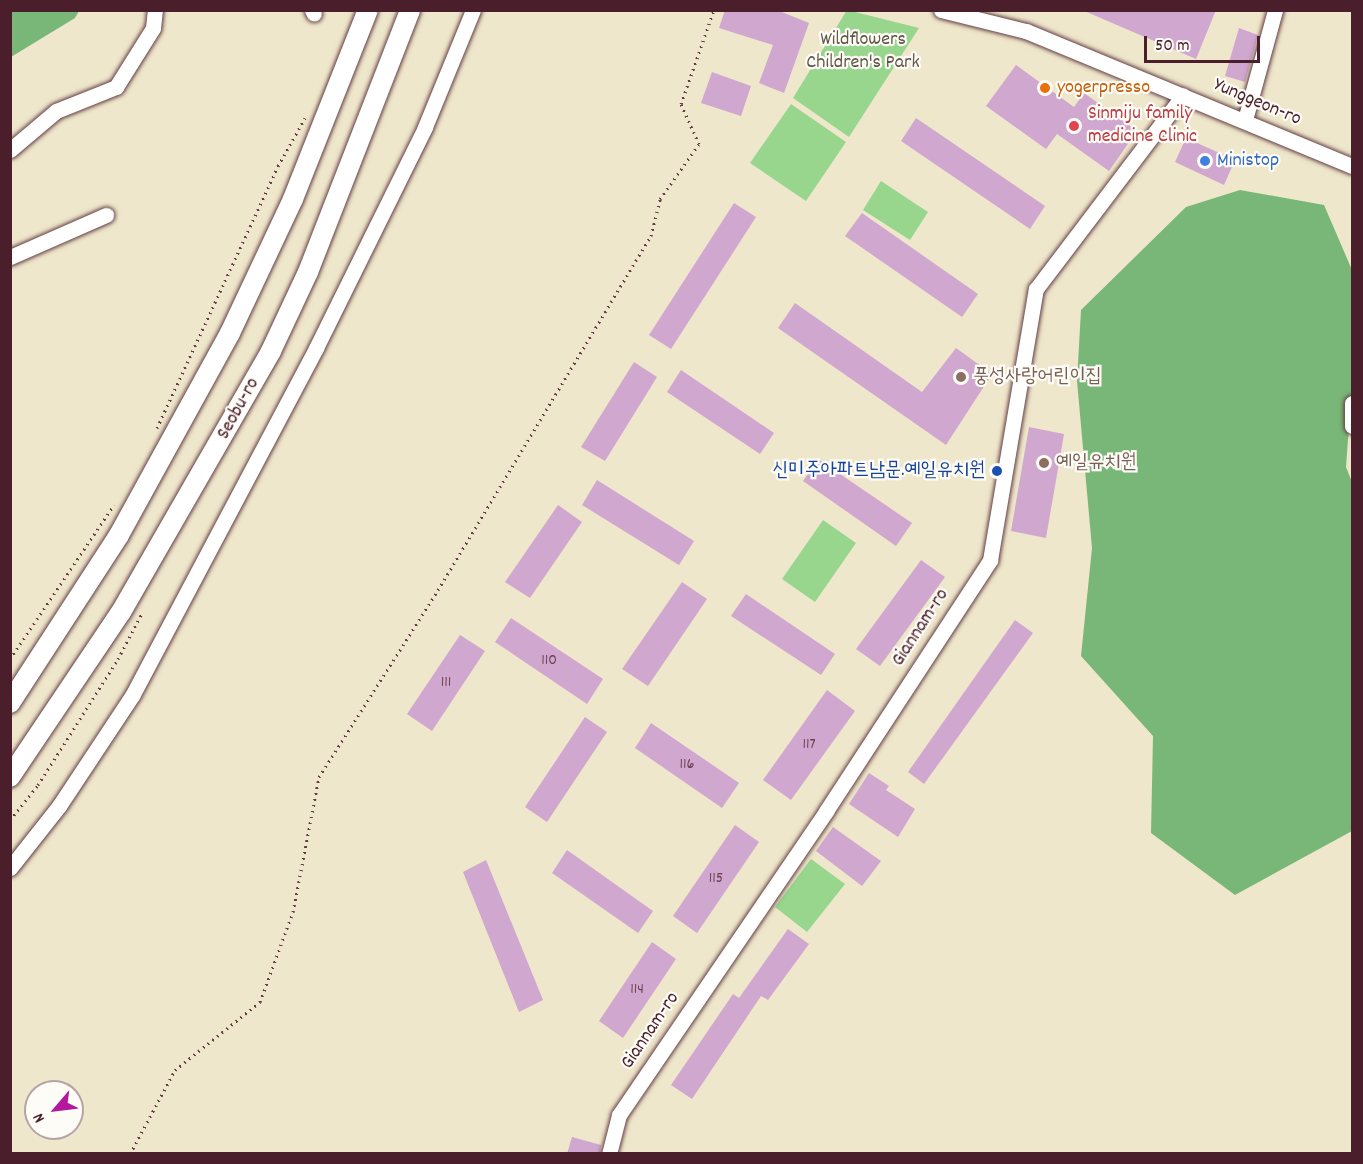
<!DOCTYPE html>
<html>
<head>
<meta charset="utf-8">
<style>
  body { margin:0 }
  #map { position:relative; width:1363px; height:1164px; overflow:hidden; background:#efe7cb; font-family:Dekko,"Poor Story",sans-serif }
  div>[style] { position:absolute }
  .green>* { inset:0; background:#97d68c }
  .forest>* { inset:0; background:#79b778 }
  .building>* { inset:0; background:#d0a7cf }
  .path>* { height:3px; margin-top:-1.5px; transform-origin:0; background:repeating-linear-gradient(90deg,#633d43 0 1.5px,transparent 0 6px) }
  .roads { filter:drop-shadow(0 0 2px #633d43) drop-shadow(0 0 2px #633d43) }
  .minor>* { height:15px; margin:-7.5px; padding:0 7.5px; transform-origin:7.5px; border-radius:7.5px; background:#fff }
  .major>* { height:20px; margin:-10px; padding:0 10px; transform-origin:10px; border-radius:10px; background:#fff }
  .dots>* { width:16px; height:16px; translate:-50% -50%; box-sizing:border-box; border:3px solid #fdfcf7; border-radius:50% }
  span { translate:-50% -50%; white-space:nowrap; text-align:center; line-height:1.15; -webkit-text-stroke:4.5px #fdfcf7; paint-order:stroke }
  .number-label { font-size:16px; color:#6c4154 }
  .number-label span { -webkit-text-stroke-width:0 }
  .park-label { font-size:20px; color:#615648 }
  .food-label { font-size:20px; color:#c56008 }
  .left { translate:0 -50%; text-align:left }
  .street-label { font-size:20px; color:#4a1f2b }
  .health-label { font-size:20px; color:#be3a42 }
  .shop-label { font-size:20px; color:#366cbe }
  .education-label { font-size:20px; color:#785e54 }
  .transit-label { font-size:20px; color:#164399 }
  .right { translate:-100% -50%; text-align:right }
  .frame { position:absolute; inset:0; border:12px solid #4a1f2b; pointer-events:none }
  .north { position:absolute; left:24px; top:1080px; width:60px; height:60px; box-sizing:border-box; background:#fdfcf7; border:2px solid #b5a4a5; border-radius:50%; rotate:242deg; font-size:16px; font-weight:700; line-height:24px; text-align:center; color:#4a1f2b }
  .north::after { content:''; display:block; margin:auto; width:21px; height:27px; background:#b5179e; clip-path:polygon(50% 0,100% 100%,50% 72%,0 100%) }
  .scale { position:absolute; left:1144px; top:36px; width:116px; height:27px; box-sizing:border-box; border:3px solid #4a1f2b; border-top:0; padding-left:8px; font-size:18px; line-height:21px; white-space:nowrap; color:#4a1f2b; -webkit-text-stroke:4px #fdfcf7; paint-order:stroke }
</style>
</head>
<body>
<div id="map">
  <div class="green">
    <i style="clip-path:polygon(847px 10px,919px 28px,849px 137px,793px 98px)"></i>
    <i style="clip-path:polygon(791px 104px,846px 142px,806px 201px,750px 163px)"></i>
    <i style="clip-path:polygon(881px 181px,928px 212px,910px 240px,863px 210px)"></i>
    <i style="clip-path:polygon(823px 520px,856px 543px,815px 602px,782px 579px)"></i>
    <i style="clip-path:polygon(811px 859px,845px 884px,807px 932px,775px 907px)"></i>
  </div>
  <div class="forest">
    <i style="clip-path:polygon(11px 10px,79px 10px,79px 11px,75px 18px,11px 57px)"></i>
    <i style="clip-path:polygon(1240px 190px,1324px 205px,1352px 270px,1352px 385px,1346px 467px,1352px 482px,1352px 831px,1235px 895px,1151px 833px,1153px 736px,1081px 656px,1092px 548px,1077px 381px,1081px 310px,1186px 207px)"></i>
  </div>
  <div class="building">
    <i style="clip-path:polygon(725px 10px,777px 10px,809px 23px,784px 93px,759px 83px,773px 45px,719px 28px)"></i>
    <i style="clip-path:polygon(1082px 10px,1216px 10px,1196px 59px)"></i>
    <i style="clip-path:polygon(1239px 28px,1258px 35px,1245px 82px,1225px 76px)"></i>
    <i style="clip-path:polygon(1016px 65px,1074px 107px,1084px 93px,1137px 131px,1109px 171px,1057px 134px,1046px 149px,986px 106px)"></i>
    <i style="clip-path:polygon(712px 72px,751px 86px,741px 116px,701px 103px)"></i>
    <i style="clip-path:polygon(916px 118px,1045px 206px,1030px 229px,901px 141px)"></i>
    <i style="clip-path:polygon(1186px 138px,1235px 160px,1224px 185px,1175px 162px)"></i>
    <i style="clip-path:polygon(734px 203px,756px 217px,671px 349px,649px 335px)"></i>
    <i style="clip-path:polygon(862px 213px,978px 294px,962px 317px,845px 236px)"></i>
    <i style="clip-path:polygon(795px 303px,922px 392px,956px 348px,992px 374px,946px 445px,778px 328px)"></i>
    <i style="clip-path:polygon(634px 362px,657px 377px,605px 461px,581px 447px)"></i>
    <i style="clip-path:polygon(681px 370px,774px 433px,760px 454px,667px 392px)"></i>
    <i style="clip-path:polygon(1029px 427px,1064px 434px,1046px 538px,1011px 531px)"></i>
    <i style="clip-path:polygon(818px 459px,912px 523px,896px 546px,803px 481px)"></i>
    <i style="clip-path:polygon(597px 480px,694px 541px,679px 565px,582px 505px)"></i>
    <i style="clip-path:polygon(558px 505px,582px 522px,530px 598px,505px 582px)"></i>
    <i style="clip-path:polygon(921px 560px,945px 577px,880px 666px,856px 649px)"></i>
    <i style="clip-path:polygon(682px 582px,707px 599px,648px 686px,622px 669px)"></i>
    <i style="clip-path:polygon(746px 594px,835px 654px,821px 675px,731px 616px)"></i>
    <i style="clip-path:polygon(511px 618px,603px 679px,587px 704px,495px 642px)"></i>
    <i style="clip-path:polygon(1015px 620px,1033px 633px,924px 784px,908px 772px)"></i>
    <i style="clip-path:polygon(460px 635px,485px 651px,432px 731px,407px 714px)"></i>
    <i style="clip-path:polygon(827px 690px,855px 711px,791px 800px,763px 780px)"></i>
    <i style="clip-path:polygon(585px 717px,607px 732px,547px 822px,525px 807px)"></i>
    <i style="clip-path:polygon(651px 723px,739px 783px,722px 808px,635px 748px)"></i>
    <i style="clip-path:polygon(869px 773px,889px 786px,886px 790px,915px 809px,898px 837px,849px 804px)"></i>
    <i style="clip-path:polygon(735px 825px,759px 842px,697px 933px,673px 916px)"></i>
    <i style="clip-path:polygon(833px 827px,881px 861px,862px 886px,816px 851px)"></i>
    <i style="clip-path:polygon(567px 850px,653px 911px,638px 933px,552px 873px)"></i>
    <i style="clip-path:polygon(486px 860px,543px 1000px,519px 1012px,463px 872px)"></i>
    <i style="clip-path:polygon(788px 929px,809px 944px,768px 1000px,761px 996px,692px 1099px,671px 1085px,733px 994px,739px 998px)"></i>
    <i style="clip-path:polygon(652px 942px,676px 959px,623px 1038px,599px 1021px)"></i>
    <i style="clip-path:polygon(572px 1137px,601px 1145px,600px 1154px,567px 1154px)"></i>
  </div>
  <div class="path">
    <i style="left:157px;top:428px;width:289px;rotate:-65.2deg"></i>
    <i style="left:278px;top:166px;width:55px;rotate:-60.6deg"></i>
    <i style="left:10px;top:659px;width:186px;rotate:-56deg"></i>
    <i style="left:10px;top:820px;width:45px;rotate:-51.3deg"></i>
    <i style="left:38px;top:785px;width:149px;rotate:-57.6deg"></i>
    <i style="left:118px;top:659px;width:52px;rotate:-62.4deg"></i>
    <i style="left:130px;top:1154px;width:95px;rotate:-61.8deg"></i>
    <i style="left:175px;top:1070px;width:109px;rotate:-38.7deg"></i>
    <i style="left:260px;top:1002px;width:96px;rotate:-69.9deg"></i>
    <i style="left:293px;top:912px;width:137px;rotate:-79.1deg"></i>
    <i style="left:319px;top:777px;width:222px;rotate:-57.5deg"></i>
    <i style="left:438px;top:590px;width:413px;rotate:-59deg"></i>
    <i style="left:651px;top:236px;width:38px;rotate:-76deg"></i>
    <i style="left:660px;top:199px;width:67px;rotate:-54.7deg"></i>
    <i style="left:699px;top:144px;width:44px;rotate:-114.2deg"></i>
    <i style="left:681px;top:104px;width:100px;rotate:-70.7deg"></i>
  </div>
  <div class="roads">
    <div class="minor">
      <i style="left:312px;top:10px;width:4px;rotate:63deg"></i>
      <i style="left:941px;top:10px;width:88px;rotate:13.9deg"></i>
      <i style="left:1026px;top:31px;width:353px;rotate:22.5deg"></i>
      <i style="left:1245px;top:120px;width:114px;rotate:-74.7deg"></i>
      <i style="left:10px;top:150px;width:60px;rotate:-40.3deg"></i>
      <i style="left:56px;top:111px;width:65px;rotate:-21.8deg"></i>
      <i style="left:116px;top:87px;width:70px;rotate:-57.9deg"></i>
      <i style="left:153px;top:28px;width:18px;rotate:-84deg"></i>
      <i style="left:10px;top:257px;width:105px;rotate:-23.6deg"></i>
      <i style="left:1352px;top:403px;width:23px;rotate:90deg"></i>
      <i style="left:10px;top:868px;width:79px;rotate:-51.7deg"></i>
      <i style="left:59px;top:806px;width:134px;rotate:-56.5deg"></i>
      <i style="left:133px;top:694px;width:391px;rotate:-62.1deg"></i>
      <i style="left:316px;top:348px;width:246px;rotate:-63.7deg"></i>
      <i style="left:425px;top:127px;width:126px;rotate:-67.7deg"></i>
      <i style="left:609px;top:1154px;width:40px;rotate:-75.6deg"></i>
      <i style="left:619px;top:1115px;width:368px;rotate:-55.7deg"></i>
      <i style="left:826px;top:811px;width:300px;rotate:-56.8deg"></i>
      <i style="left:990px;top:560px;width:275px;rotate:-80.4deg"></i>
      <i style="left:1036px;top:289px;width:243px;rotate:-52.8deg"></i>
    </div>
    <div class="major">
      <i style="left:10px;top:703px;width:200px;rotate:-57deg"></i>
      <i style="left:119px;top:535px;width:230px;rotate:-61.2deg"></i>
      <i style="left:230px;top:333px;width:148px;rotate:-64.8deg"></i>
      <i style="left:293px;top:199px;width:203px;rotate:-68.4deg"></i>
      <i style="left:10px;top:777px;width:199px;rotate:-56.1deg"></i>
      <i style="left:121px;top:612px;width:301px;rotate:-60.1deg"></i>
      <i style="left:271px;top:351px;width:87px;rotate:-64.9deg"></i>
      <i style="left:308px;top:272px;width:281px;rotate:-68.7deg"></i>
    </div>
  </div>
  <div class="dots">
    <i style="left:1045px;top:88px;background:#e8710a"></i>
    <i style="left:1074px;top:126px;background:#e0444e"></i>
    <i style="left:1205px;top:161px;background:#3f7fe0"></i>
    <i style="left:961px;top:377px;background:#8d6e63"></i>
    <i style="left:1044px;top:463px;background:#8d6e63"></i>
    <i style="left:997px;top:471px;background:#1a4fb4"></i>
  </div>
  <div class="number-label">
    <span style="left:549px;top:661px">110</span>
    <span style="left:446px;top:683px">111</span>
    <span style="left:809px;top:745px">117</span>
    <span style="left:687px;top:765px">116</span>
    <span style="left:716px;top:879px">115</span>
    <span style="left:637px;top:990px">114</span>
  </div>
  <div class="park-label">
    <span style="left:863px;top:52px">Wildflowers<br>Children's Park</span>
  </div>
  <div class="food-label">
    <span class="left" style="left:1057px;top:88px">yogerpresso</span>
  </div>
  <div class="street-label">
    <span style="left:1257px;top:103px;rotate:23deg">Yunggeon-ro</span>
    <span style="left:239px;top:409px;rotate:-61deg">Seobu-ro</span>
    <span style="left:921px;top:628px;rotate:-57deg">Giannam-ro</span>
    <span style="left:651px;top:1031px;rotate:-56deg">Giannam-ro</span>
  </div>
  <div class="health-label">
    <span class="left" style="left:1088px;top:126px">Sinmiju family<br>medicine Clinic</span>
  </div>
  <div class="shop-label">
    <span class="left" style="left:1217px;top:161px">Ministop</span>
  </div>
  <div class="education-label">
    <span class="left" style="left:973px;top:377px">풍성사랑어린이집</span>
    <span class="left" style="left:1056px;top:463px">예일유치원</span>
  </div>
  <div class="transit-label">
    <span class="right" style="left:985px;top:471px">신미주아파트남문.예일유치원</span>
  </div>
  <div class="frame"></div>
  <div class="north">N</div>
  <div class="scale">50 m</div>
</div>
</body>
</html>
